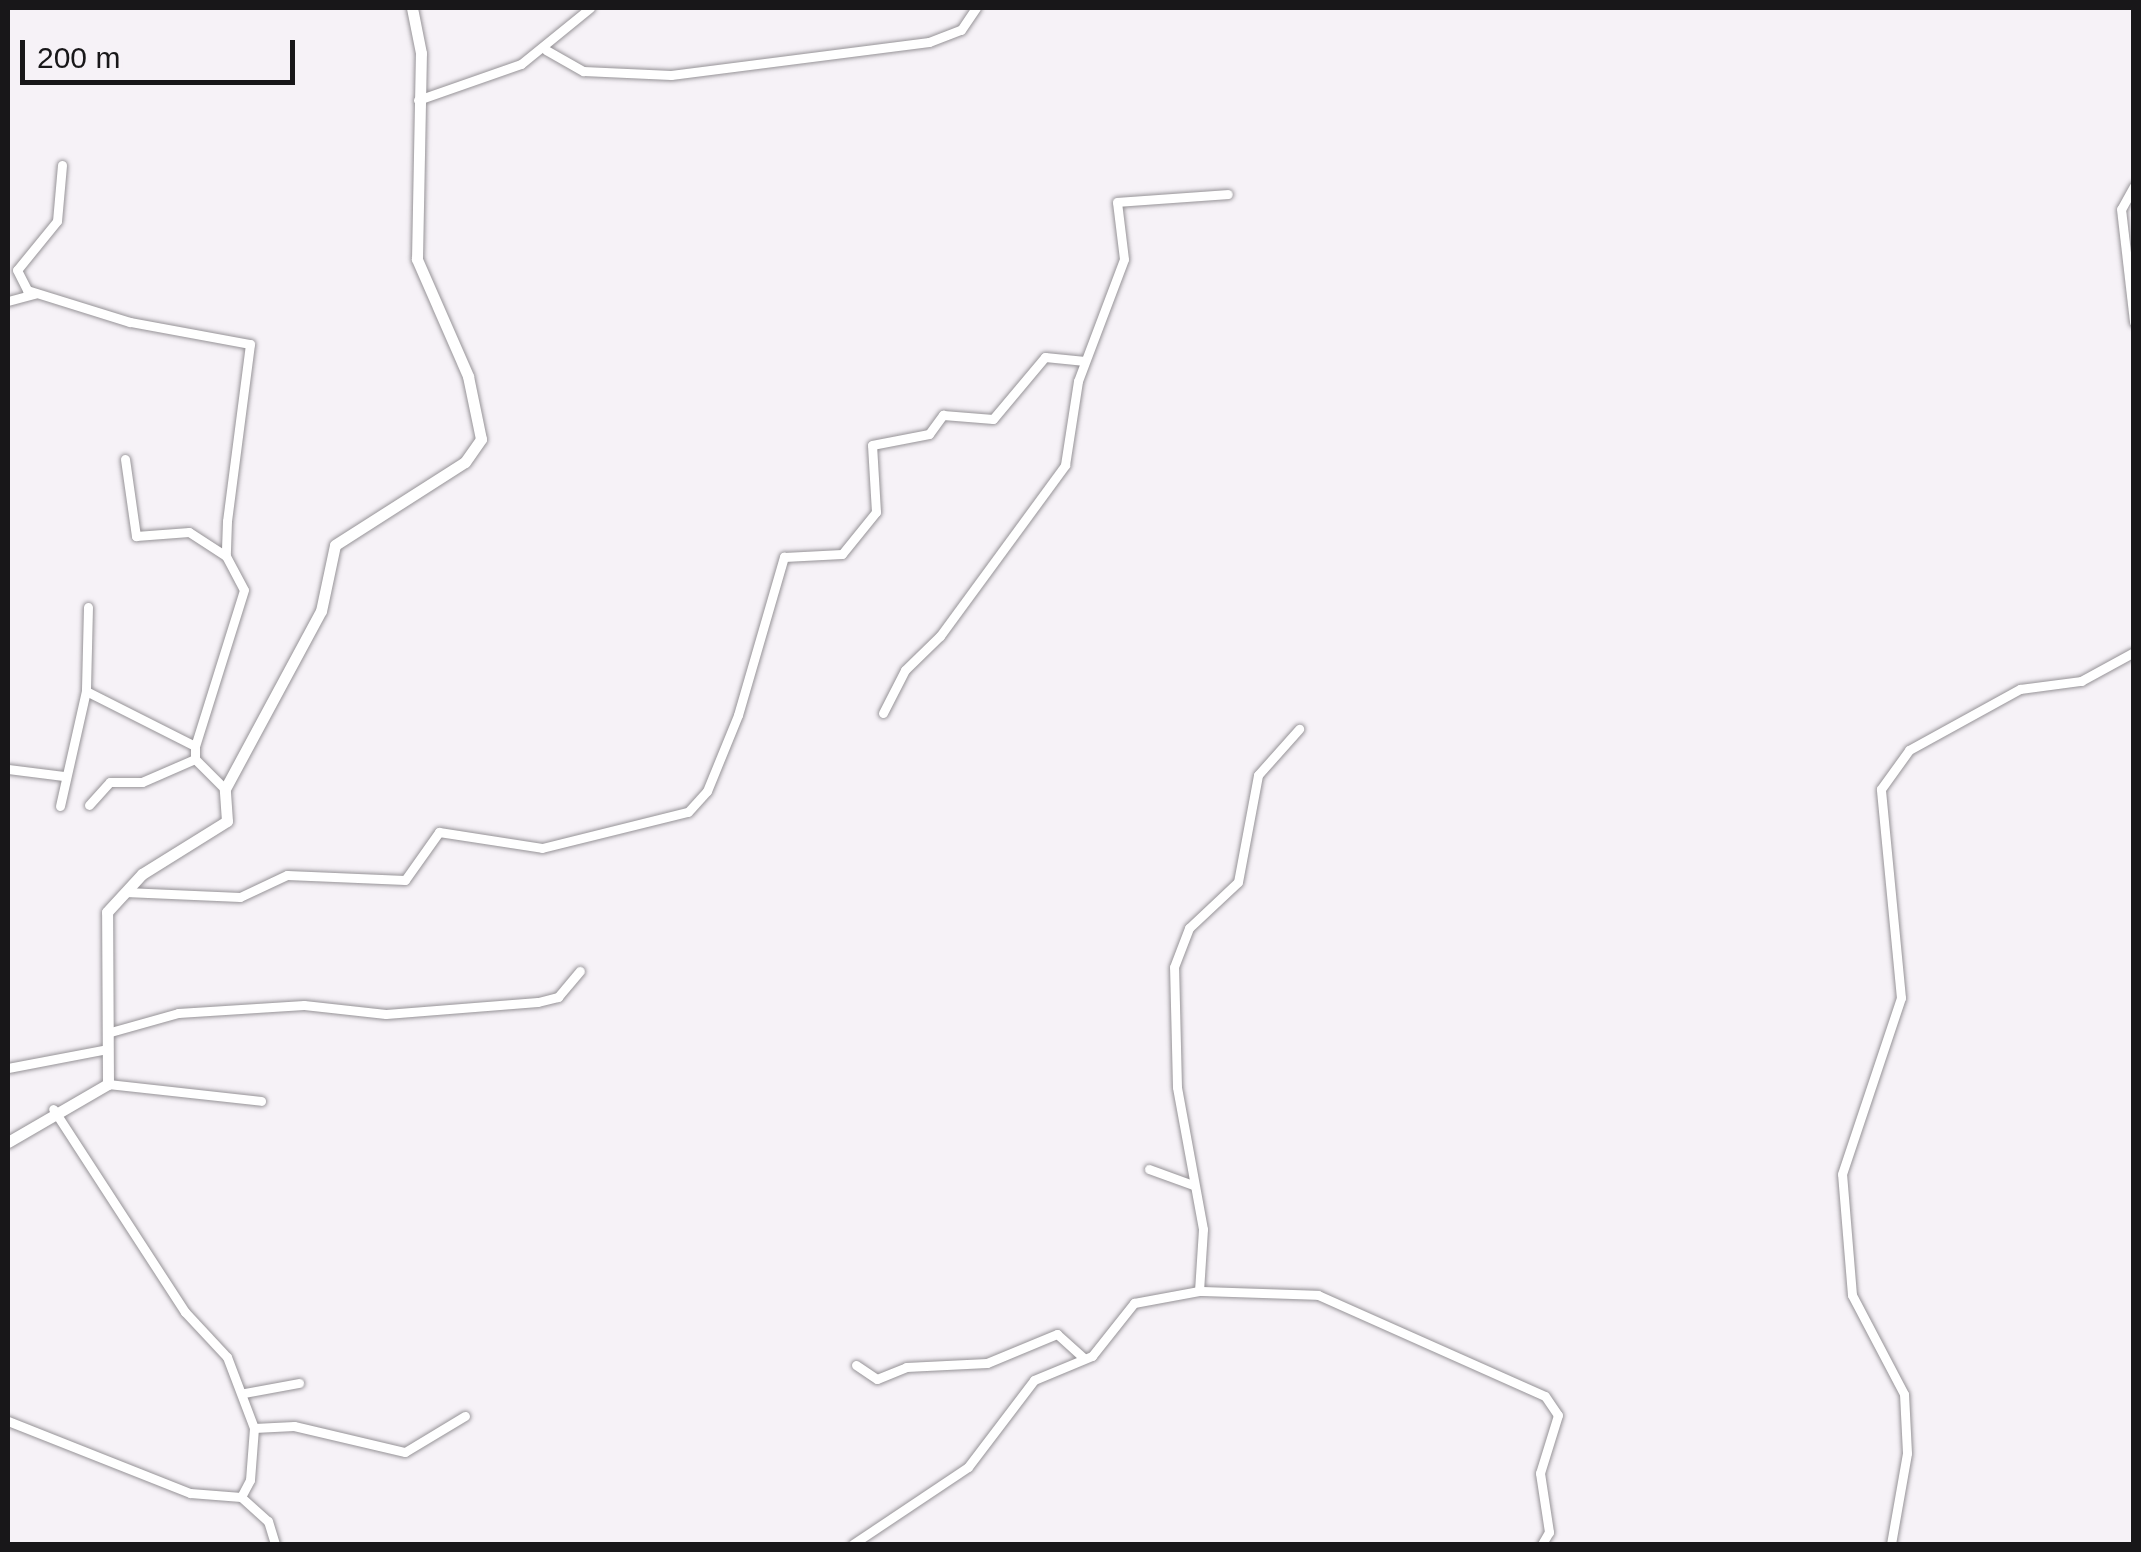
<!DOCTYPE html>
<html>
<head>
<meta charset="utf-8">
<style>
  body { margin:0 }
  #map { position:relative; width:2141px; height:1552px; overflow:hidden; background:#f6f2f7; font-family:Helvetica,sans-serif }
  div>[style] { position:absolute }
  .roads { filter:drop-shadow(0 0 2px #969397) drop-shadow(0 0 2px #969397) }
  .minor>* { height:9px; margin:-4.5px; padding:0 4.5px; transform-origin:4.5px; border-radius:4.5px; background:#fff }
  .tertiary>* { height:11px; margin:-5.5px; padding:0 5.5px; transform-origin:5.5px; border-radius:5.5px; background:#fff }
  span { translate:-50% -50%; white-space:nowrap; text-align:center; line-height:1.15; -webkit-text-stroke:8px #f6f2f7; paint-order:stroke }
  .frame { position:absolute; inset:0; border:10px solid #181719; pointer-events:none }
  .scale { position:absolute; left:20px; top:40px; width:275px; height:45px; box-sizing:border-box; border:5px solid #181719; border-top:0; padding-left:12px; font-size:30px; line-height:35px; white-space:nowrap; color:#181719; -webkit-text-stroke:8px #f6f2f7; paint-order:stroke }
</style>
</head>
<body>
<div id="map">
  <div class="roads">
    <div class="minor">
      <i style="left:546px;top:50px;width:43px;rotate:29.6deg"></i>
      <i style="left:583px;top:71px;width:88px;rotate:2.6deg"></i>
      <i style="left:671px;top:75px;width:260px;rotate:-7.3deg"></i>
      <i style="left:929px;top:42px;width:34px;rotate:-21deg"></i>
      <i style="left:961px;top:30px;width:27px;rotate:-56deg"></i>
      <i style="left:418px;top:100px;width:109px;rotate:-19.3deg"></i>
      <i style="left:521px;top:64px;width:89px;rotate:-39.1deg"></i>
      <i style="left:62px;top:165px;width:56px;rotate:95.1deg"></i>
      <i style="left:57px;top:221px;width:63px;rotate:129.2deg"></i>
      <i style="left:17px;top:270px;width:22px;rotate:63deg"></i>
      <i style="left:27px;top:290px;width:108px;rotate:17.3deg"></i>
      <i style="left:130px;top:322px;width:122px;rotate:10.4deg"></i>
      <i style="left:250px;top:344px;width:178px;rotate:97.4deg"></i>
      <i style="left:227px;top:521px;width:35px;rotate:92deg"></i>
      <i style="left:226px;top:556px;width:38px;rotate:62deg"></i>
      <i style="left:244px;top:590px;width:164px;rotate:107.4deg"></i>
      <i style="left:195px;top:746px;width:13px;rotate:90deg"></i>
      <i style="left:195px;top:759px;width:42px;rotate:45deg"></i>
      <i style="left:2134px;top:186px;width:26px;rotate:119deg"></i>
      <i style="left:2121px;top:209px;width:114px;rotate:83.4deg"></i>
      <i style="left:8px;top:301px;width:28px;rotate:-15deg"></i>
      <i style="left:125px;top:459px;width:78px;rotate:81.9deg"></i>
      <i style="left:136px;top:536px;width:53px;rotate:-4.3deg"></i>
      <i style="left:189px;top:532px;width:44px;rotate:33deg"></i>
      <i style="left:88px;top:607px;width:84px;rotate:91.4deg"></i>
      <i style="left:86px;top:691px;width:122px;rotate:26.8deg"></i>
      <i style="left:883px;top:713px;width:48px;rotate:-62.9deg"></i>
      <i style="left:905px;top:670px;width:49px;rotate:-44.2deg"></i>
      <i style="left:940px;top:636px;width:212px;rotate:-53.8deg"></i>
      <i style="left:1065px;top:465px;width:85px;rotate:-81.2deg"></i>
      <i style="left:1078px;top:381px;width:130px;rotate:-69.3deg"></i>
      <i style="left:1124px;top:259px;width:57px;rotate:-97deg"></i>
      <i style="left:1117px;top:202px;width:111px;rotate:-4.1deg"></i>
      <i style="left:8px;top:769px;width:56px;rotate:7.1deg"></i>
      <i style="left:89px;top:805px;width:31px;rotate:-48deg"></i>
      <i style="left:110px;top:782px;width:32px"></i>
      <i style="left:142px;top:782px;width:58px;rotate:-23.5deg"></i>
      <i style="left:60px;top:806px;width:118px;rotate:-77.3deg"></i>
      <i style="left:125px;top:892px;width:115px;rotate:2.5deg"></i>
      <i style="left:240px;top:897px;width:52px;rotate:-25.1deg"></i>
      <i style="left:287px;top:875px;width:118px;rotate:2.4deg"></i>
      <i style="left:405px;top:880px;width:59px;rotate:-54.7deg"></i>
      <i style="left:439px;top:832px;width:104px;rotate:8.8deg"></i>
      <i style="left:542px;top:848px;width:150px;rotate:-13.9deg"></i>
      <i style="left:688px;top:812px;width:28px;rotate:-48deg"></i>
      <i style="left:707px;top:791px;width:82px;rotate:-67.8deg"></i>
      <i style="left:738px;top:715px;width:165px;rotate:-73.8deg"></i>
      <i style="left:784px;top:557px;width:58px;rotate:-3deg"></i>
      <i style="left:842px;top:554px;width:54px;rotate:-51deg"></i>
      <i style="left:876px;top:512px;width:67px;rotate:-93.4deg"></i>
      <i style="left:872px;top:445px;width:58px;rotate:-10.9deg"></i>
      <i style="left:929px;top:434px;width:24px;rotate:-54deg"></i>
      <i style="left:943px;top:415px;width:50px;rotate:4.6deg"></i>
      <i style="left:993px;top:419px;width:81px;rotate:-50deg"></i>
      <i style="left:1045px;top:357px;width:40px;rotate:5.7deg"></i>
      <i style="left:107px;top:1033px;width:74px;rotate:-15.7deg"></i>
      <i style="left:178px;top:1013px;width:126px;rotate:-3.6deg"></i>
      <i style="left:304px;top:1005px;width:82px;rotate:6.3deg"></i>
      <i style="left:386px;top:1014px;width:152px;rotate:-4.5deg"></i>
      <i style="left:538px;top:1002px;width:21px;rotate:-14deg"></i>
      <i style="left:558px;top:997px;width:34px;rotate:-50deg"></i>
      <i style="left:8px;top:1068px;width:102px;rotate:-10.8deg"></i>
      <i style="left:108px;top:1084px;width:154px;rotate:6.3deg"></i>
      <i style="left:1149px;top:1169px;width:47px;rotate:20deg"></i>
      <i style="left:1199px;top:1291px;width:119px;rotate:1.9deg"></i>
      <i style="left:1318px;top:1295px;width:248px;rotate:24deg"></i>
      <i style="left:1545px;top:1396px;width:23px;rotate:56deg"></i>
      <i style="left:1558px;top:1415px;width:61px;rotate:107.2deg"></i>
      <i style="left:1540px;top:1473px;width:60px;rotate:81.3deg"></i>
      <i style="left:1549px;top:1532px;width:14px;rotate:120deg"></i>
      <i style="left:856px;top:1365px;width:25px;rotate:34deg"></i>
      <i style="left:877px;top:1379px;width:31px;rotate:-22deg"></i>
      <i style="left:906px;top:1367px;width:81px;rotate:-2.8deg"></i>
      <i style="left:987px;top:1363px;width:76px;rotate:-22.5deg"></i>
      <i style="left:1057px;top:1334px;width:36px;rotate:42deg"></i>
      <i style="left:244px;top:1393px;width:56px;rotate:-10.3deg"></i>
      <i style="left:8px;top:1421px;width:196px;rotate:21.6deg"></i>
      <i style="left:190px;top:1493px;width:51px;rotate:4.5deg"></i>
      <i style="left:241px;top:1497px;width:19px;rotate:-62deg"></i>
      <i style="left:250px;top:1480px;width:52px;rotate:-85.6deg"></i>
      <i style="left:254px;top:1428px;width:76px;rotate:-110.8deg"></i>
      <i style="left:227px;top:1357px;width:62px;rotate:-133deg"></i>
      <i style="left:185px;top:1312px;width:242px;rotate:-123deg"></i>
      <i style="left:254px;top:1428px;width:40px;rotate:-2.9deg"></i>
      <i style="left:294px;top:1426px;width:114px;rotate:13.2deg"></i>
      <i style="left:405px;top:1452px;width:70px;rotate:-31deg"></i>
      <i style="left:241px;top:1497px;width:36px;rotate:42deg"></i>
      <i style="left:268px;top:1521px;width:24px;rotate:73deg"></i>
      <i style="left:853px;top:1544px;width:138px;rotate:-33.8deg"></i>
      <i style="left:968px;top:1467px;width:109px;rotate:-52.8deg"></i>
      <i style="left:1034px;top:1380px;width:63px;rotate:-22.5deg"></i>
      <i style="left:1092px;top:1356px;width:68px;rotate:-51.6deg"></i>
      <i style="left:1134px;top:1303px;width:66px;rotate:-10.5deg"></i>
      <i style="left:1199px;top:1291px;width:62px;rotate:-86.3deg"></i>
      <i style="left:1203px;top:1229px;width:144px;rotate:-100.4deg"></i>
      <i style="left:1177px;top:1087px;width:120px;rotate:-91.4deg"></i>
      <i style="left:1174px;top:967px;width:42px;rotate:-69deg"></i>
      <i style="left:1189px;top:928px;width:67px;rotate:-43.2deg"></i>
      <i style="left:1238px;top:882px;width:109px;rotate:-79.4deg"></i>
      <i style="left:1258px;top:775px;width:62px;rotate:-48.3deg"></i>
      <i style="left:1891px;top:1544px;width:92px;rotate:-80deg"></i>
      <i style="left:1907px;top:1453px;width:59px;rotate:-92.9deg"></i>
      <i style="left:1904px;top:1394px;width:112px;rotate:-117.7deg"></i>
      <i style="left:1852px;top:1295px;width:121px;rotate:-94.7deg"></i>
      <i style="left:1842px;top:1174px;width:186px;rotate:-71.5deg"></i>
      <i style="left:1901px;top:998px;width:210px;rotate:-95.5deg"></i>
      <i style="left:1881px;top:789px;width:48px;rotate:-54.3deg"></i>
      <i style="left:1909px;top:750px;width:127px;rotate:-28.8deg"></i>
      <i style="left:2020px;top:689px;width:62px;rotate:-7.5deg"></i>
      <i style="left:2081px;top:681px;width:60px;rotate:-28.7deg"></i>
    </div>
    <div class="tertiary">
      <i style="left:8px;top:1142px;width:116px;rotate:-30.1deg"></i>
      <i style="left:108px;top:1084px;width:172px;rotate:-90.3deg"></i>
      <i style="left:107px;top:912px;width:52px;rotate:-47.4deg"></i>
      <i style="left:142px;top:874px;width:100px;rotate:-31.9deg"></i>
      <i style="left:227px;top:821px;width:32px;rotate:-94deg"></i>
      <i style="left:225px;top:789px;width:202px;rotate:-61.7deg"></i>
      <i style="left:321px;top:611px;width:67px;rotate:-78deg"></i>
      <i style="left:335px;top:545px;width:154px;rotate:-32.6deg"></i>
      <i style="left:465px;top:462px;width:28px;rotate:-55deg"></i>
      <i style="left:481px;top:439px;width:64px;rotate:-101.7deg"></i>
      <i style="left:468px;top:376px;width:128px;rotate:-113.6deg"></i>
      <i style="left:417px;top:259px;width:206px;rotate:-88.9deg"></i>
      <i style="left:421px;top:53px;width:46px;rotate:-101.3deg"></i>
    </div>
  </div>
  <div class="frame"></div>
  <div class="scale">200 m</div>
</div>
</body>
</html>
